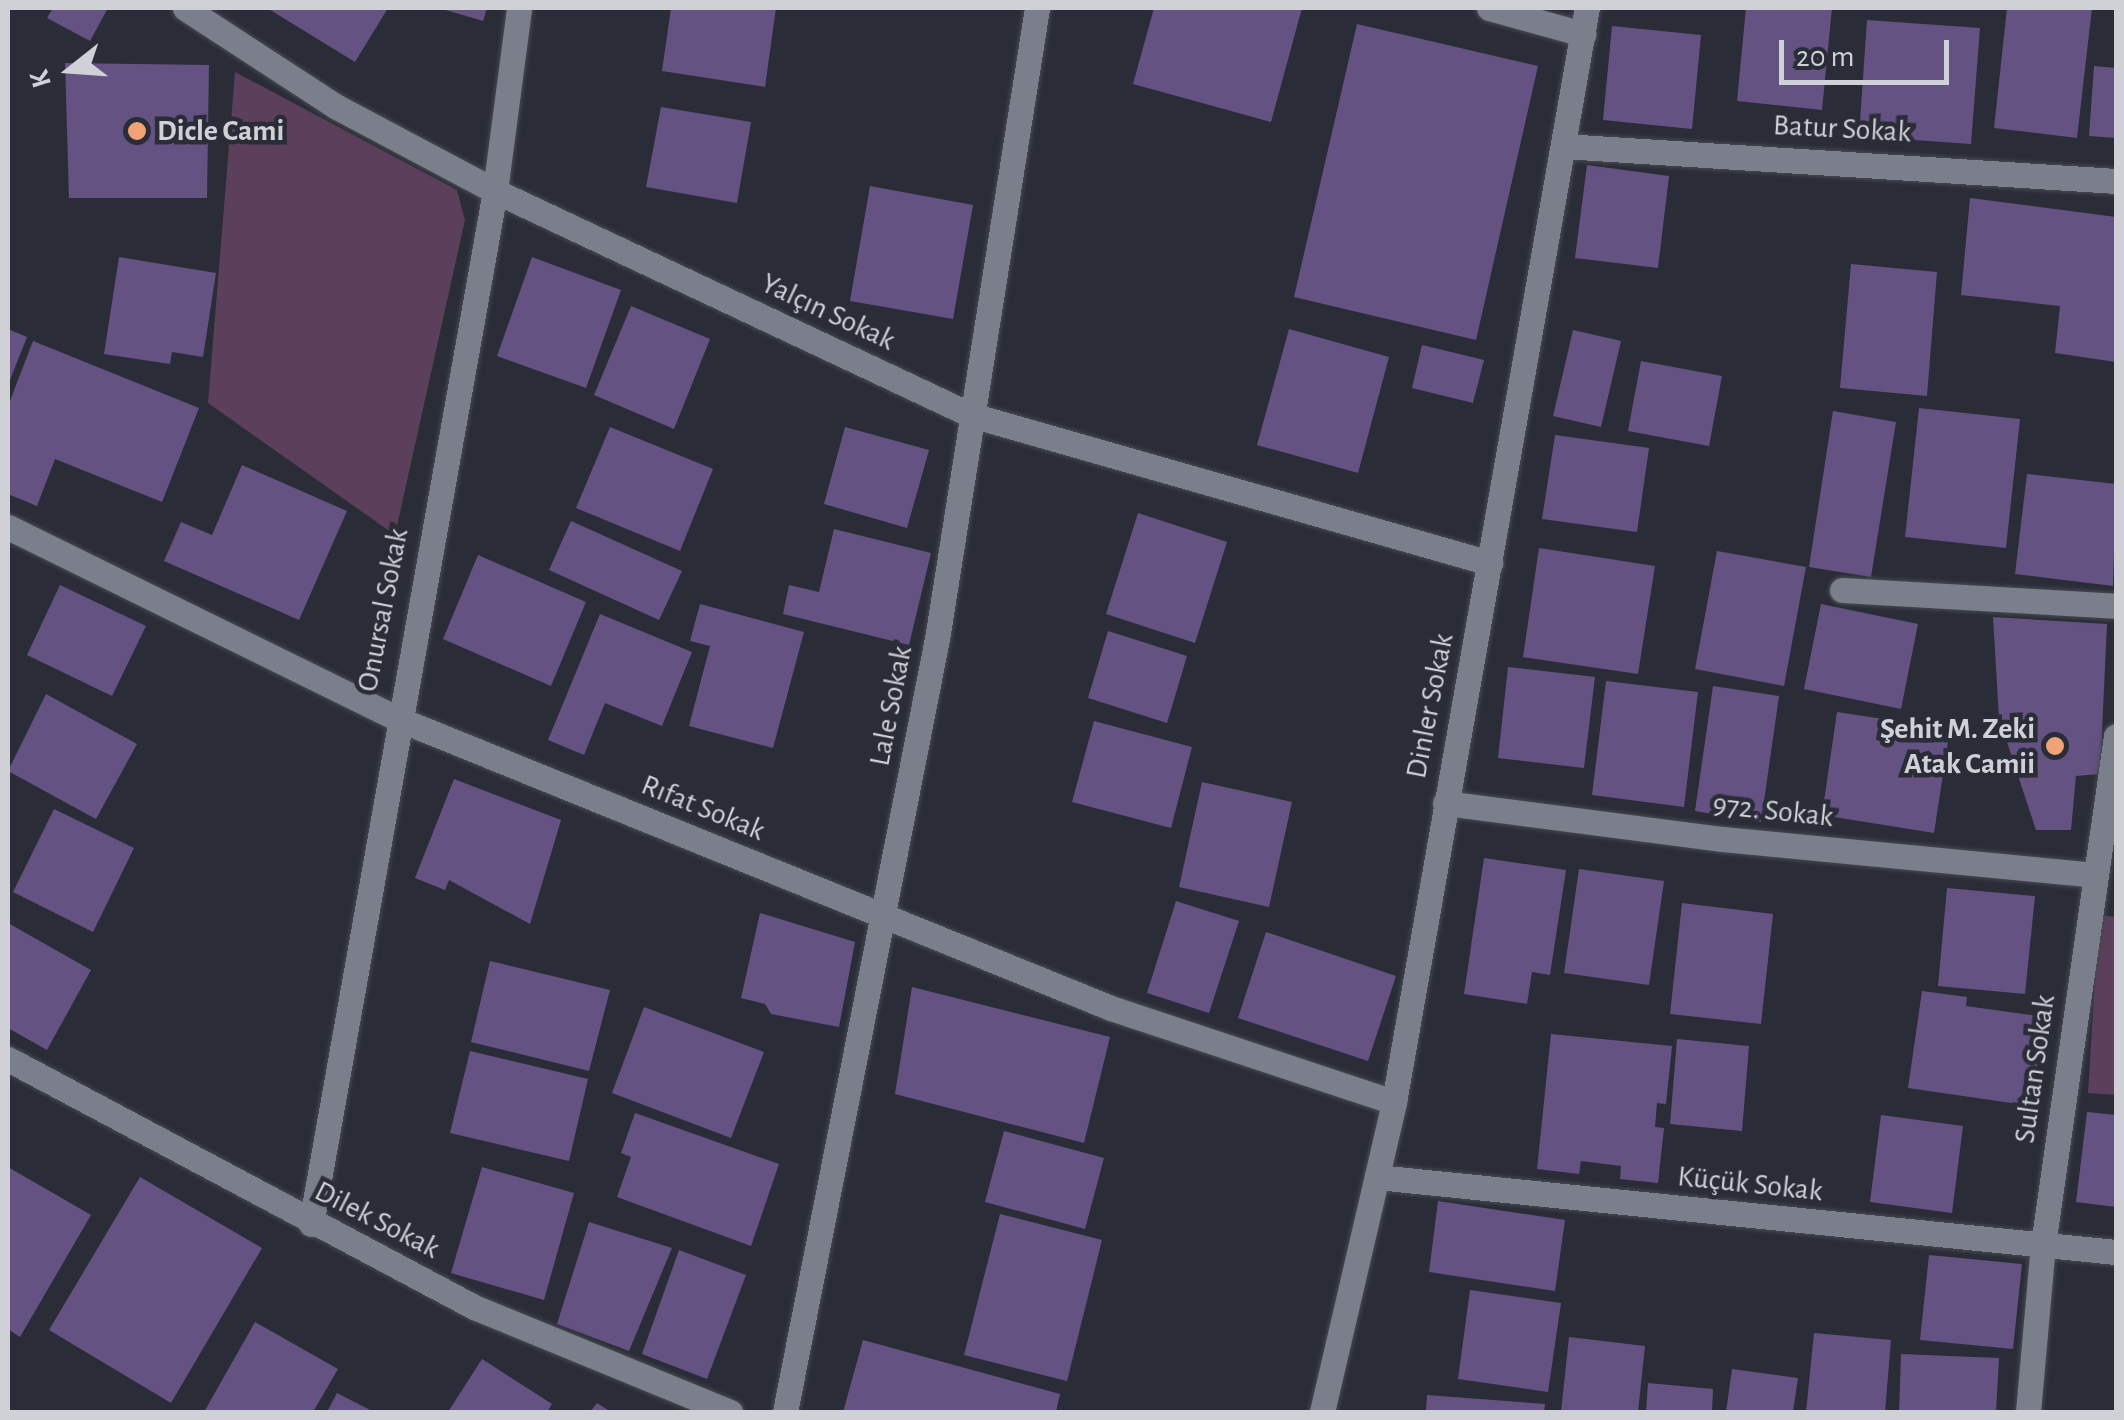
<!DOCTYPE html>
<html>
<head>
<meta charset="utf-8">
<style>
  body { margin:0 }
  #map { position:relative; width:2124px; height:1420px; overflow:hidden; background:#2a2d37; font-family:"Alegreya Sans",sans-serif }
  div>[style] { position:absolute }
  .green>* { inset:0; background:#5c3f5b }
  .building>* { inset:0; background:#645282 }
  .roads { filter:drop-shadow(0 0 2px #484a52) drop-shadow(0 0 2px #484a52) }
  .minor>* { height:25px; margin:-12.5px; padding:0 12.5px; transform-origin:12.5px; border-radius:12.5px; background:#7b7f8b }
  .dots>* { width:28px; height:28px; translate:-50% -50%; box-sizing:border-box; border:5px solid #2a2d37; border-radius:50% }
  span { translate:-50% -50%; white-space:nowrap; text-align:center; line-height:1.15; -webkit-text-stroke:9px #2a2d37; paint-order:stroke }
  .street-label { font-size:30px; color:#cfd1d7 }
  .poi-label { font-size:30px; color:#cfd1d7; font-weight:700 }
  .left { translate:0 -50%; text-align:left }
  .right { translate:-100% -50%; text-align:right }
  .frame { position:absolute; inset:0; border:10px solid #cfd1d7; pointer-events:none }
  .north { position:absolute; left:20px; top:20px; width:100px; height:100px; -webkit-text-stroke:8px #2a2d37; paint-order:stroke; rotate:253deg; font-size:28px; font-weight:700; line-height:40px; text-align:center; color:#cfd1d7 }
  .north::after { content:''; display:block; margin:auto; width:35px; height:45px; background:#cfd1d7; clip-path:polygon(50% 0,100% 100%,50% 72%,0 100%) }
  .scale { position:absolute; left:1779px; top:40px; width:170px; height:45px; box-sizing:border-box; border:5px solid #cfd1d7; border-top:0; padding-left:12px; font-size:30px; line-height:35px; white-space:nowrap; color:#cfd1d7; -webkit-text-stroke:8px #2a2d37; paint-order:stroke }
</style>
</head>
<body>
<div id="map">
  <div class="green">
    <i style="clip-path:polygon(235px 72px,457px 190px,465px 220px,395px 535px,208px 403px)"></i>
    <i style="clip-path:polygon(2099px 915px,2116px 917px,2116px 1095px,2088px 1093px)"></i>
  </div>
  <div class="building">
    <i style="clip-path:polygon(53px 8px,108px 8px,90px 41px,47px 18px)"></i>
    <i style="clip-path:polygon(267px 8px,388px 8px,355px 62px)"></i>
    <i style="clip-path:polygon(439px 8px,487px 8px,483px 21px)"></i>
    <i style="clip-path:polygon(671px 8px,776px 8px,765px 87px,662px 71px)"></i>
    <i style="clip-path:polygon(1154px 8px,1302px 8px,1271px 122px,1133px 84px)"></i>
    <i style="clip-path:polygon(1746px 8px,1832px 8px,1822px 110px,1737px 101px)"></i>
    <i style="clip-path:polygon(2007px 8px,2092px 8px,2077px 138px,1994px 128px)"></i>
    <i style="clip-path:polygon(1867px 20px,1980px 28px,1971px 144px,1859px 136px)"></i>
    <i style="clip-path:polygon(1357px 24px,1538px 66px,1476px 340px,1294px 297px)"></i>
    <i style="clip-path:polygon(1612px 26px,1701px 35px,1692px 129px,1603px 120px)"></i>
    <i style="clip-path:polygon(65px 63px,209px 65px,207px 198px,69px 198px)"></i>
    <i style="clip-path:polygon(2094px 66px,2116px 68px,2116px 138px,2089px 136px)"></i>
    <i style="clip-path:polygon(661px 107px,751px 122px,737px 203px,646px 187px)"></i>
    <i style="clip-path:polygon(1587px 165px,1669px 176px,1658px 268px,1575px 258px)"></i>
    <i style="clip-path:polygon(870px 186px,973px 205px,953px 319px,850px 301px)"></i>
    <i style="clip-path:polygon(1970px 198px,2116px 217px,2116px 362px,2055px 353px,2060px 306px,1961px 295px)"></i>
    <i style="clip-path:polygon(119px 257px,216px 273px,203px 357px,172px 352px,170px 364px,104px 354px)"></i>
    <i style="clip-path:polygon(532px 257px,621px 290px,586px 388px,497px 356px)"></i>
    <i style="clip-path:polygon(1851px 264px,1937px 272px,1927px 396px,1840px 388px)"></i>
    <i style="clip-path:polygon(631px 306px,710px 339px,674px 429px,594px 395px)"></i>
    <i style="clip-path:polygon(8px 329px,27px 337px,8px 385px)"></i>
    <i style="clip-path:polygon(1289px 329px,1389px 357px,1358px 473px,1257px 445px)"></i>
    <i style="clip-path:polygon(1573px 330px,1621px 341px,1601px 427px,1553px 416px)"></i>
    <i style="clip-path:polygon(33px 341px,199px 408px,162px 502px,55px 459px,37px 506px,8px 494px,8px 406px)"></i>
    <i style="clip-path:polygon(1422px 345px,1484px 360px,1473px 403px,1412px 388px)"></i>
    <i style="clip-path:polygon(1641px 361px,1722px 376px,1709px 446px,1628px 431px)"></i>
    <i style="clip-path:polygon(1919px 408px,2020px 419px,2006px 548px,1905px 537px)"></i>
    <i style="clip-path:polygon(1833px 411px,1896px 422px,1871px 577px,1809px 567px)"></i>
    <i style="clip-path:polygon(610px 427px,713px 469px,680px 551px,576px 508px)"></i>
    <i style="clip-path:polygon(845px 427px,929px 450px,907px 528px,824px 504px)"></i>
    <i style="clip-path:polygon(1555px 435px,1649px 448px,1637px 532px,1542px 519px)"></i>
    <i style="clip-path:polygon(242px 465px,347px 511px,299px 620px,164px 561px,181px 522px,212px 535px)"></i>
    <i style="clip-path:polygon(2027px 474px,2116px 484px,2113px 586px,2015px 574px)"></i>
    <i style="clip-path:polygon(1138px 513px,1227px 542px,1195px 643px,1106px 614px)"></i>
    <i style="clip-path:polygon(571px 521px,682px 571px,659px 620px,549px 570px)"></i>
    <i style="clip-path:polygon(834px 529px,931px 553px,909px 645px,783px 614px,789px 585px,819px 592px)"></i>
    <i style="clip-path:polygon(1539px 548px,1655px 566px,1638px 674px,1523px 657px)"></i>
    <i style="clip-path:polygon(1717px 551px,1806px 567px,1784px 686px,1695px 669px)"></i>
    <i style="clip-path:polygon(478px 555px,586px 602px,551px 686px,443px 639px)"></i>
    <i style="clip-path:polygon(60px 585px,146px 626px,112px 696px,27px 655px)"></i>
    <i style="clip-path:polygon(700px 604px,804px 632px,773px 748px,689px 726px,710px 646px,690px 641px)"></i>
    <i style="clip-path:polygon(1821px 604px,1918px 624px,1901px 709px,1804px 689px)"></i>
    <i style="clip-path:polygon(600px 614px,692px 652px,662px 726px,605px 703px,584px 755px,548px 740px)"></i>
    <i style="clip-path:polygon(1993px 617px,2107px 624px,2100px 774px,2076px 776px,2071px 830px,2036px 830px,1999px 718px)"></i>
    <i style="clip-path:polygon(1108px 631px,1187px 656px,1167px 723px,1088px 698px)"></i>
    <i style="clip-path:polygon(1508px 667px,1595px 677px,1584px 768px,1498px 758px)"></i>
    <i style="clip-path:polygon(1606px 681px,1698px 692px,1684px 807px,1592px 795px)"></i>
    <i style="clip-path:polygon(1713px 686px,1779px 696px,1761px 822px,1695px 811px)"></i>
    <i style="clip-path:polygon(46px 694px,137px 744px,96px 819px,8px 771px)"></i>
    <i style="clip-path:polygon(1837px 712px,1950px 729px,1934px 833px,1822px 815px)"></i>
    <i style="clip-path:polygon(1094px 721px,1192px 747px,1171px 828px,1072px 802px)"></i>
    <i style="clip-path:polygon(454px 779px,561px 820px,530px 924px,449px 880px,445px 890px,415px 878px)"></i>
    <i style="clip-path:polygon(1202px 782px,1292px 802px,1269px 907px,1179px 887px)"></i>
    <i style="clip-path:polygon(54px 809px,134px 848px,93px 932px,13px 892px)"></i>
    <i style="clip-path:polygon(1484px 858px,1566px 870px,1550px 975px,1532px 972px,1527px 1004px,1464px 994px)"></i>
    <i style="clip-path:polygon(1579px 869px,1664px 881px,1649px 985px,1564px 973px)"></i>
    <i style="clip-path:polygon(1947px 888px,2035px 896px,2025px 994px,1938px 986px)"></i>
    <i style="clip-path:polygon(1176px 901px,1239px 921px,1209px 1013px,1147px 993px)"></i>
    <i style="clip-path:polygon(1682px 903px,1773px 914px,1761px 1024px,1670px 1014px)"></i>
    <i style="clip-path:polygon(760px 913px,855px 942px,839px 1027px,771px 1014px,765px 1004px,741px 998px)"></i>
    <i style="clip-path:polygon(8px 923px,91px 970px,47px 1050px,8px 1028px)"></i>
    <i style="clip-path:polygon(1266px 932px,1396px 976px,1368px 1061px,1238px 1018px)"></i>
    <i style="clip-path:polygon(490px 961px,610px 990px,589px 1071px,471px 1042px)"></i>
    <i style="clip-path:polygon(912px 987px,1110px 1037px,1084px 1143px,895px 1094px)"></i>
    <i style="clip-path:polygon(1922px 991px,1967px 997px,1966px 1006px,2044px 1017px,2032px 1106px,1908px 1088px)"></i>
    <i style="clip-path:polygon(644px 1007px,764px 1052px,731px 1138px,612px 1093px)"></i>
    <i style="clip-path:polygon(1551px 1034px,1672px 1046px,1666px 1104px,1657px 1103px,1655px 1127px,1664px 1128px,1658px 1183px,1620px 1179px,1621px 1166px,1581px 1161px,1579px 1174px,1537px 1169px)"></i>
    <i style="clip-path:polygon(1677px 1039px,1749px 1046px,1742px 1131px,1670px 1124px)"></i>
    <i style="clip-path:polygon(470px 1051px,588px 1079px,569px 1161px,450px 1133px)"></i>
    <i style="clip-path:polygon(2087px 1112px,2116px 1115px,2116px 1207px,2076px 1202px)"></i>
    <i style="clip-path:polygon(635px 1113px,779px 1164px,751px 1246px,617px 1197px,631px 1157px,621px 1153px)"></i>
    <i style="clip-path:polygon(1881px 1115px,1963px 1126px,1952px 1213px,1870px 1202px)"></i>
    <i style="clip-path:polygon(1004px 1131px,1104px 1158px,1085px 1229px,985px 1202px)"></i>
    <i style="clip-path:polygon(8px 1167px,91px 1215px,20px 1337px,8px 1329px)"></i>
    <i style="clip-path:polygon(482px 1167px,574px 1193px,544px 1300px,451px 1273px)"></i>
    <i style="clip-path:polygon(140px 1177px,262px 1248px,171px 1403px,49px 1330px)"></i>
    <i style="clip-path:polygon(1438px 1201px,1565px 1220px,1555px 1291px,1429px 1272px)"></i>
    <i style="clip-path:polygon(1000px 1214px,1102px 1240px,1067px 1381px,964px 1355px)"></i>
    <i style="clip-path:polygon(589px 1222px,672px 1248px,629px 1351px,557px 1324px)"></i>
    <i style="clip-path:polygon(679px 1250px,746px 1275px,707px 1379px,642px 1354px)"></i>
    <i style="clip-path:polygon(1929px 1255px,2022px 1264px,2013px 1349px,1920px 1340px)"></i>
    <i style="clip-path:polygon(1470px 1290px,1561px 1303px,1548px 1392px,1458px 1379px)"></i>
    <i style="clip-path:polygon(255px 1322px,338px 1369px,313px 1412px,204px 1412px)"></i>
    <i style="clip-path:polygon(1814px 1333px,1891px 1340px,1885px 1412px,1806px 1412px)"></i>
    <i style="clip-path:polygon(1569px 1337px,1645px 1346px,1638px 1412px,1561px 1412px)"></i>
    <i style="clip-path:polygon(863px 1340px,1060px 1394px,1056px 1412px,843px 1412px)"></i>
    <i style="clip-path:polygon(1901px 1354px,1999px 1358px,1996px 1412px,1899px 1412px)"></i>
    <i style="clip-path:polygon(482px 1359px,552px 1404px,547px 1412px,448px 1412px)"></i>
    <i style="clip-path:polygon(1732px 1369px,1798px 1378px,1793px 1412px,1726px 1412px)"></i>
    <i style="clip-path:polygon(1648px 1383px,1713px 1389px,1712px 1412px,1646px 1412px)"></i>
    <i style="clip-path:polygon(337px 1393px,374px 1412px,327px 1412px)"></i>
    <i style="clip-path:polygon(1427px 1395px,1545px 1404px,1544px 1412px,1426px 1412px)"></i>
    <i style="clip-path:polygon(597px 1403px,611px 1412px,590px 1412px)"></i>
  </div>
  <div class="roads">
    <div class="minor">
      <i style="left:185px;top:8px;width:181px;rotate:33.1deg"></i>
      <i style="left:337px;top:107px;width:179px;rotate:28deg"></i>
      <i style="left:495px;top:191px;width:526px;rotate:25.2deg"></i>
      <i style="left:971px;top:415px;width:540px;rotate:15.92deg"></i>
      <i style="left:1489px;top:8px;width:98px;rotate:15.5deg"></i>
      <i style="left:1563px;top:146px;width:554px;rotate:3.62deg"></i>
      <i style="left:8px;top:527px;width:432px;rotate:26.2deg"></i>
      <i style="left:396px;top:718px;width:772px;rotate:22.08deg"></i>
      <i style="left:1111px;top:1008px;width:298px;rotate:18.4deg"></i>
      <i style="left:1842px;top:590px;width:274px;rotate:3.3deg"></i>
      <i style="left:1445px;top:803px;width:279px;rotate:7.4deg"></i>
      <i style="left:1722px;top:839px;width:375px;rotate:5.5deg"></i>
      <i style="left:8px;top:1059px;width:528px;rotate:28.02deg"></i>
      <i style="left:474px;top:1307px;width:277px;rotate:22.3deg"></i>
      <i style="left:1377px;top:1177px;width:743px;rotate:5.8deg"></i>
      <i style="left:311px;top:1224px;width:1049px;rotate:-79.9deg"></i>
      <i style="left:495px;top:191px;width:185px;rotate:-82.5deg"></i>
      <i style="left:785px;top:1412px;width:788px;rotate:-78.88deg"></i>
      <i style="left:937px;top:639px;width:639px;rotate:-80.99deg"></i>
      <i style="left:1322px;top:1412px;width:318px;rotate:-76.9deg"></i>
      <i style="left:1394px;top:1102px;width:1111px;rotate:-80deg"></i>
      <i style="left:2028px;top:1412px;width:168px;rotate:-84.9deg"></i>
      <i style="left:2043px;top:1245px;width:514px;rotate:-81.84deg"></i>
    </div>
  </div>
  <div class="dots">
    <i style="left:137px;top:131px;background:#efa376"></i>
    <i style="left:2055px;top:746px;background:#efa376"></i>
  </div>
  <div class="street-label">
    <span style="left:1842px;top:129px;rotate:3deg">Batur Sokak</span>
    <span style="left:828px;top:312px;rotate:25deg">Yalçın Sokak</span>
    <span style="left:383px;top:610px;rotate:-79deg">Onursal Sokak</span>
    <span style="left:891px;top:706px;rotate:-79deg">Lale Sokak</span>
    <span style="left:1430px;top:706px;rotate:-79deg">Dinler Sokak</span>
    <span style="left:703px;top:808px;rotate:22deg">Rıfat Sokak</span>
    <span style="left:1773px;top:811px;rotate:6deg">972. Sokak</span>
    <span style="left:2035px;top:1069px;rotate:-82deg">Sultan Sokak</span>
    <span style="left:1750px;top:1184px;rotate:6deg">Küçük Sokak</span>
    <span style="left:377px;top:1220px;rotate:27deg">Dilek Sokak</span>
  </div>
  <div class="poi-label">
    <span class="left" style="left:157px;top:131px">Dicle Cami</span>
    <span class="right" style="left:2035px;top:746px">Şehit M. Zeki<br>Atak Camii</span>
  </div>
  <div class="frame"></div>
  <div class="north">K</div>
  <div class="scale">20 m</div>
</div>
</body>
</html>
